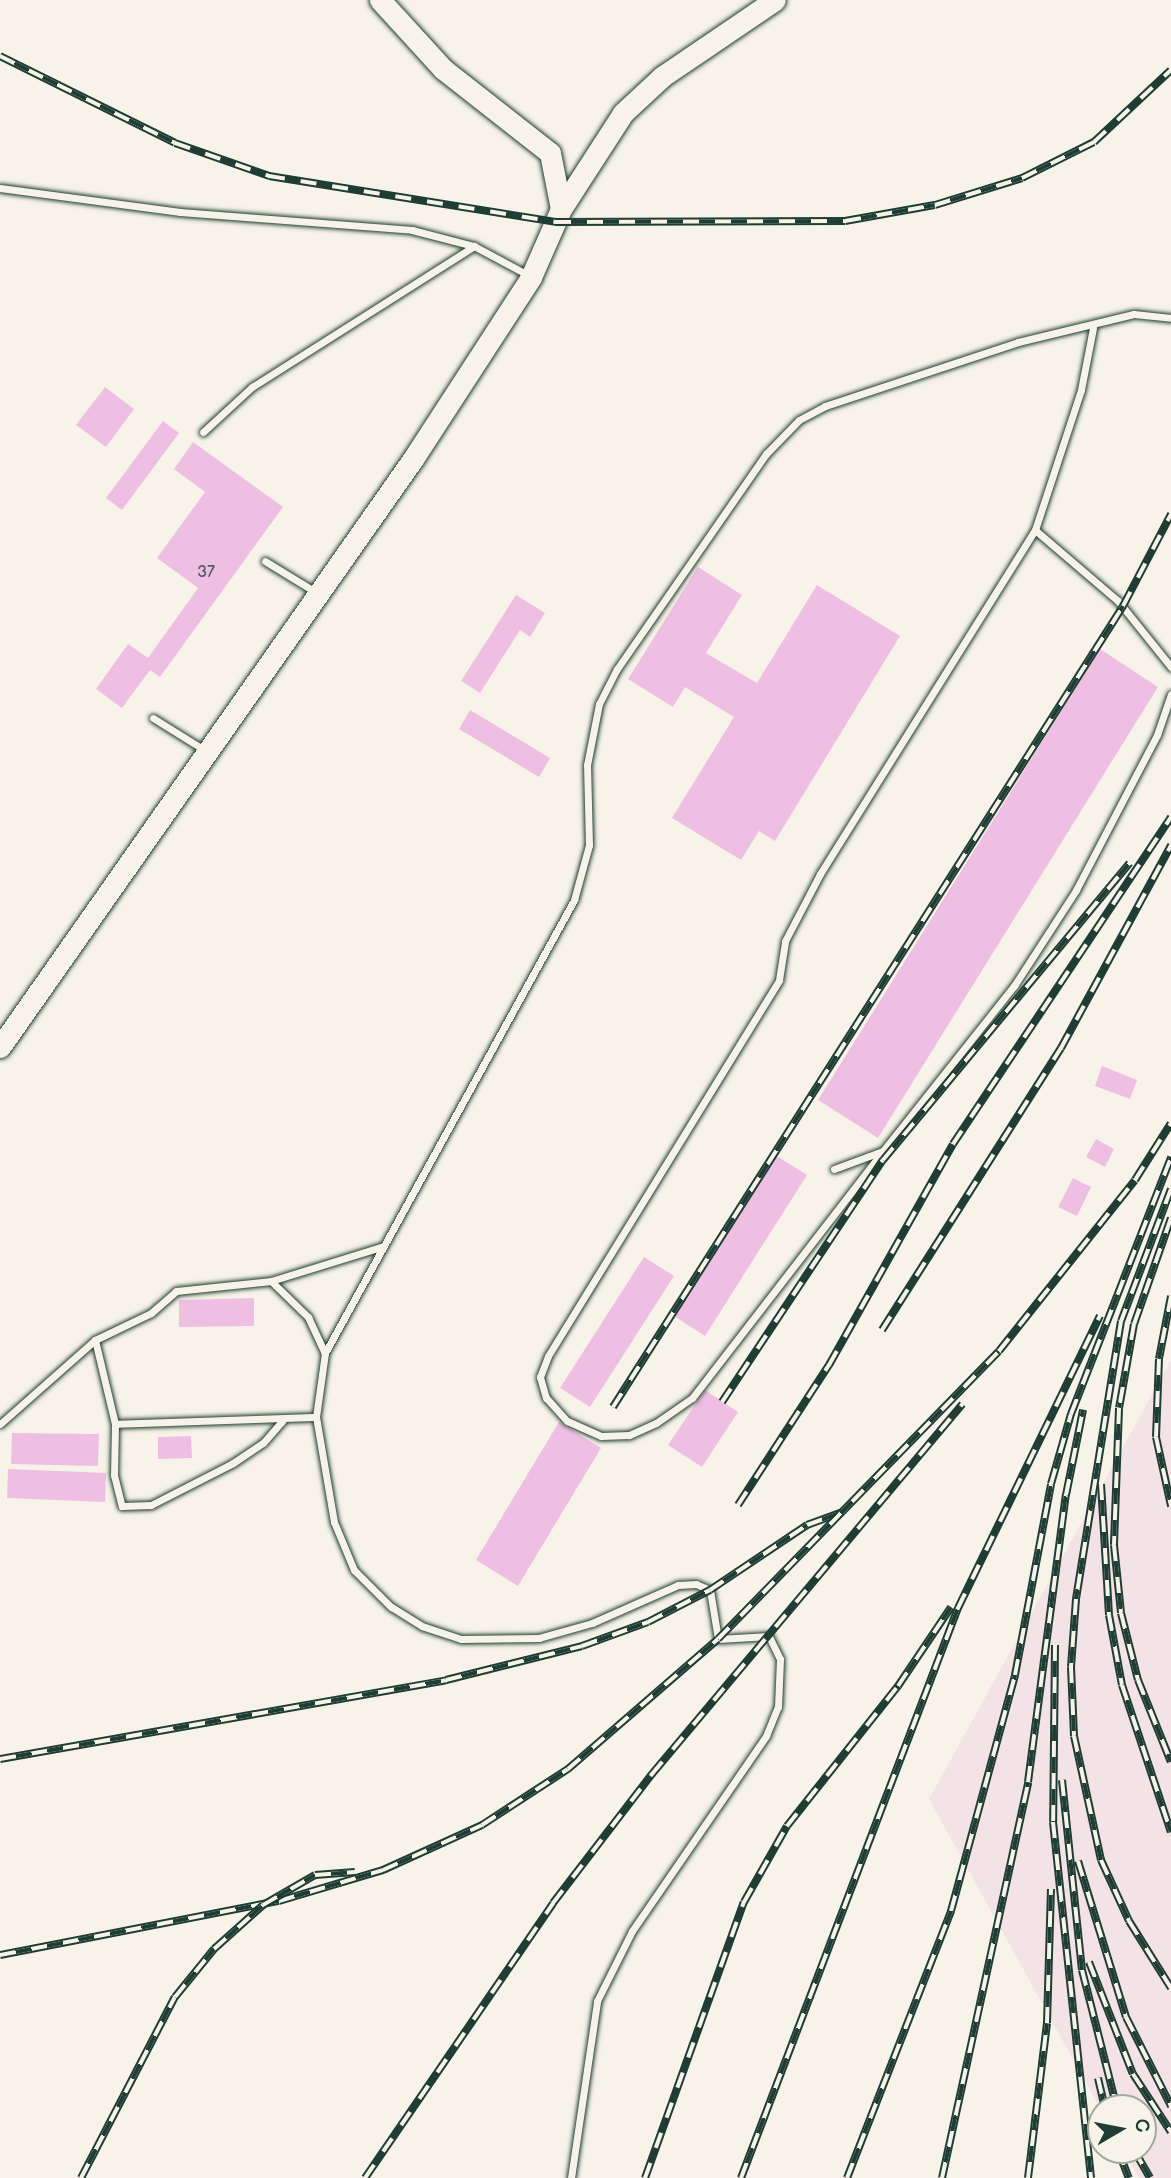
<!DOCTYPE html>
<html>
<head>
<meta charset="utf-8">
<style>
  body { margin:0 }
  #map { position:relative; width:1171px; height:2178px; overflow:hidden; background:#f7f3e8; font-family:"Balsamiq Sans",sans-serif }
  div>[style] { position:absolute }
  .built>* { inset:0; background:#f4e3e6 }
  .building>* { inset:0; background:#eebfe3 }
  .roads { filter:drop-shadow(0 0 2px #1f3d34) drop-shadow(0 0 2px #1f3d34) }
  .lane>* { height:7px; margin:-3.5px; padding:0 3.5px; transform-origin:3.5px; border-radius:3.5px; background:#f7f3e8 }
  .secondary>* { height:21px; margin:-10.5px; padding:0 10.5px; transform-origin:10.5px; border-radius:10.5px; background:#f7f3e8 }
  .rail>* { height:8px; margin-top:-4px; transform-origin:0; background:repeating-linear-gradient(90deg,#f7f3e8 0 16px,#1f3d34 0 32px); box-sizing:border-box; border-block:2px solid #1f3d34 }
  span { translate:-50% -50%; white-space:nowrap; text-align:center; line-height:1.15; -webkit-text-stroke:5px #f7f3e8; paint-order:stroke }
  .number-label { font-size:16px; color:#535e60 }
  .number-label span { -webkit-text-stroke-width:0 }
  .north { position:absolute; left:1087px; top:2094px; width:70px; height:70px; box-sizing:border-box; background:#f7f3e8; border:2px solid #a1aaa0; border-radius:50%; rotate:80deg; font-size:19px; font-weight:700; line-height:28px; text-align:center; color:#1f3d34 }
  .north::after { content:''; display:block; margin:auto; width:24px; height:32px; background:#1f3d34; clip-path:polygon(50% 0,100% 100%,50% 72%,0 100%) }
</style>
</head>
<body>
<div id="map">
  <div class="built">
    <i style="clip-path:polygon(1171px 1360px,1171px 2178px,1139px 2178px,1123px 2150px,1143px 2150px,1143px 2108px,1101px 2110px,929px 1799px)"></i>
  </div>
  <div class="building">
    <i style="clip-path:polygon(105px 387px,134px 409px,106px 447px,76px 425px)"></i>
    <i style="clip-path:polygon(163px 421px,179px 433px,122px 510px,106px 498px)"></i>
    <i style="clip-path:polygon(193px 442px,283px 507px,160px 677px,150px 670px,122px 708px,96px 689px,128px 644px,148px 658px,198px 588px,157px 558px,205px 492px,174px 469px)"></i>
    <i style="clip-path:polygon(698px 567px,742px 595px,706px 653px,757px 683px,817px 585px,900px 636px,775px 841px,759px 831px,741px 860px,672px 818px,734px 717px,685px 687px,673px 707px,628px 679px)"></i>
    <i style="clip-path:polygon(516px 595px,545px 613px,530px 637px,520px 630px,480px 693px,461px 681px)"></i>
    <i style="clip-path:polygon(1100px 649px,1158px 687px,878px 1138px,818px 1100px)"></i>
    <i style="clip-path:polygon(470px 710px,550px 758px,539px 777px,459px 729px)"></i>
    <i style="clip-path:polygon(1102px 1066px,1137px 1080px,1130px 1099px,1095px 1086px)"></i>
    <i style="clip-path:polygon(1096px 1139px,1114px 1149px,1105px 1167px,1086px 1157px)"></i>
    <i style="clip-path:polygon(775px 1155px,807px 1175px,705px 1336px,674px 1316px)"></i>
    <i style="clip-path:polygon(1073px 1178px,1091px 1187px,1077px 1216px,1058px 1207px)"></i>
    <i style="clip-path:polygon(644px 1257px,674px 1276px,590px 1407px,560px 1388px)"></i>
    <i style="clip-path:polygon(254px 1298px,254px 1326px,179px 1327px,179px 1300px)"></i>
    <i style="clip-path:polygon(705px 1390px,738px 1412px,702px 1467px,668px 1445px)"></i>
    <i style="clip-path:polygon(559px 1422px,601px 1448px,518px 1586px,476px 1560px)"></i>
    <i style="clip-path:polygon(12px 1433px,99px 1434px,98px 1466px,11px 1464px)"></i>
    <i style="clip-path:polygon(191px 1436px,192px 1458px,158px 1459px,158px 1437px)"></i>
    <i style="clip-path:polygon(8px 1469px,106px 1473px,105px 1502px,7px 1498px)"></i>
  </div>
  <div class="roads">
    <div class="lane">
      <i style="left:0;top:188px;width:182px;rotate:7.6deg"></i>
      <i style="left:180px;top:212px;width:233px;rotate:4.4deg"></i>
      <i style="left:412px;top:230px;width:64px;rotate:14.5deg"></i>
      <i style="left:474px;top:246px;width:61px;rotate:28.2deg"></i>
      <i style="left:1093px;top:328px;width:63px;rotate:101deg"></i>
      <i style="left:1081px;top:390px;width:147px;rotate:108.2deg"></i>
      <i style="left:1035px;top:530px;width:109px;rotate:40.5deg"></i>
      <i style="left:1118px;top:601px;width:85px;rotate:51.2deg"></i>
      <i style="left:203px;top:432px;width:67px;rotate:-42.6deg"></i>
      <i style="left:252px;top:387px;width:263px;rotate:-32.4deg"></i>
      <i style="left:265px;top:561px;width:61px;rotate:31.6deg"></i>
      <i style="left:153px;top:718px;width:62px;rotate:31.9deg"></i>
      <i style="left:883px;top:1151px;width:312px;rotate:127.7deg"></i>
      <i style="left:692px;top:1398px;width:44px;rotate:145.2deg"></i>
      <i style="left:656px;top:1423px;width:30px;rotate:156deg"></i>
      <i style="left:629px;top:1435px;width:28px;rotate:178deg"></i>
      <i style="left:601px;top:1436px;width:37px;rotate:-156deg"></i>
      <i style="left:567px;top:1421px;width:31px;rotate:-132deg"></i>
      <i style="left:546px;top:1398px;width:22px;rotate:-106deg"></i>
      <i style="left:540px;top:1377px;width:22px;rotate:-69deg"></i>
      <i style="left:548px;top:1356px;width:441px;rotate:-58.4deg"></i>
      <i style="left:779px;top:980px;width:39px;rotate:-81deg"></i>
      <i style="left:785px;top:941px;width:76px;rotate:-62.4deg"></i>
      <i style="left:820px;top:874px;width:406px;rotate:-58deg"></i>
      <i style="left:834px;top:1169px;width:52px;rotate:-20.2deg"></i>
      <i style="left:883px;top:1151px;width:211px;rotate:-51.6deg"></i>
      <i style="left:1014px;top:986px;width:114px;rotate:-57.1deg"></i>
      <i style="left:1076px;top:890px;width:175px;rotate:-62.4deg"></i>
      <i style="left:1157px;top:735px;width:43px;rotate:-71.1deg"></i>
      <i style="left:271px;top:1281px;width:52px;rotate:44.2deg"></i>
      <i style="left:308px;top:1317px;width:40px;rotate:65deg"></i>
      <i style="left:95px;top:1340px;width:86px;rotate:76.6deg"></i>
      <i style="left:115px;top:1424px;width:201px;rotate:-2deg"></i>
      <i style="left:0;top:1424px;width:127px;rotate:-41.5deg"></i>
      <i style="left:95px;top:1340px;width:62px;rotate:-25.7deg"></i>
      <i style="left:151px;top:1313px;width:33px;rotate:-41deg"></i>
      <i style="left:176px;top:1291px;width:96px;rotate:-6deg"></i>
      <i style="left:271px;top:1281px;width:118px;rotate:-17.2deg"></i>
      <i style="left:115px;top:1424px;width:51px;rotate:91.1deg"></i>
      <i style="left:114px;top:1475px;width:32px;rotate:76deg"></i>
      <i style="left:122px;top:1506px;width:29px;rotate:-2deg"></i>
      <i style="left:151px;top:1505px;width:92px;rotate:-27.1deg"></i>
      <i style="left:233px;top:1463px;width:36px;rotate:-34deg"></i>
      <i style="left:263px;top:1443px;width:30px;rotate:-49deg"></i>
      <i style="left:571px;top:2178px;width:179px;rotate:-81.6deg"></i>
      <i style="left:597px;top:2001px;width:78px;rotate:-63.4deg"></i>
      <i style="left:632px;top:1931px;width:237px;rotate:-55.5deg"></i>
      <i style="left:766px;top:1736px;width:31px;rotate:-68deg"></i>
      <i style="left:778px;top:1707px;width:48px;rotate:-87.6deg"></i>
      <i style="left:780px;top:1659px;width:25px;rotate:-116deg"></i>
      <i style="left:769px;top:1636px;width:51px;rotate:176.6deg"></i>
      <i style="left:718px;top:1639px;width:50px;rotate:-99.3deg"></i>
      <i style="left:710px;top:1590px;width:15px;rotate:-157deg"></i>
      <i style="left:696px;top:1584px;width:18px;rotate:177deg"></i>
      <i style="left:678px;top:1585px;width:94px;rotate:156.2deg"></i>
      <i style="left:592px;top:1623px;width:55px;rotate:164.2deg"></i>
      <i style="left:539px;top:1638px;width:78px;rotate:179.3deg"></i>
      <i style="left:461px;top:1639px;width:41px;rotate:-161.6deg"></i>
      <i style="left:422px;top:1626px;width:36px;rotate:-148deg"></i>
      <i style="left:391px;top:1607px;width:52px;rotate:-135deg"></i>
      <i style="left:354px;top:1570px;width:52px;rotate:-112.6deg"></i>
      <i style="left:334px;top:1522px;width:107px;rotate:-99.7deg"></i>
      <i style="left:316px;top:1417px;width:65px;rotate:-82deg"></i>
      <i style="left:325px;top:1353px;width:517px;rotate:-61.2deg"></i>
      <i style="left:574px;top:900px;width:57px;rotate:-74.7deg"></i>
      <i style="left:589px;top:845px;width:80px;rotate:-91.4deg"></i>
      <i style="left:587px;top:765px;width:62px;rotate:-78.9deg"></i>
      <i style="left:599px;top:704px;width:39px;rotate:-63deg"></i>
      <i style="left:617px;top:669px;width:262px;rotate:-55.3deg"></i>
      <i style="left:766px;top:454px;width:47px;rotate:-45.9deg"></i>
      <i style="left:799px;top:420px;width:30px;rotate:-28deg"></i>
      <i style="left:825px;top:406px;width:203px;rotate:-18.3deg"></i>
      <i style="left:1018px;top:342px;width:119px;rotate:-13.6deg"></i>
      <i style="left:1134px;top:314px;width:37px;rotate:6deg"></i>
    </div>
    <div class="secondary">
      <i style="left:380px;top:0;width:93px;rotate:47.6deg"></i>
      <i style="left:443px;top:69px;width:136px;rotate:38.1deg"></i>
      <i style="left:550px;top:153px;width:57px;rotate:78.9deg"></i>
      <i style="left:0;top:1047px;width:719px;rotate:-54.92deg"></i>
      <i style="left:413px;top:459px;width:217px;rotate:-57deg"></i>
      <i style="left:531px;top:277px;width:74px;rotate:-66.2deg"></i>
      <i style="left:561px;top:209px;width:114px;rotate:-57.1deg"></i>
      <i style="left:623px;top:113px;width:54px;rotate:-42.8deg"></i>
      <i style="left:663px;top:76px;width:135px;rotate:-34.2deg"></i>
    </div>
  </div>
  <div class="rail">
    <i style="left:0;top:56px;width:195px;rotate:26.4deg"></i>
    <i style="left:175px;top:143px;width:100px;rotate:19.3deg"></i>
    <i style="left:269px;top:176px;width:290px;rotate:9.1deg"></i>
    <i style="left:555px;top:222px;width:290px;rotate:-0.2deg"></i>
    <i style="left:845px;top:221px;width:91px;rotate:-10.1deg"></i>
    <i style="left:935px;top:205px;width:91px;rotate:-17.2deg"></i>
    <i style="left:1022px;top:178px;width:80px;rotate:-26.6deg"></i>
    <i style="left:1094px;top:142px;width:105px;rotate:-43.1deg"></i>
    <i style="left:1171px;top:1189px;width:141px;rotate:110.7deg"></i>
    <i style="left:1121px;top:1321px;width:282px;rotate:99.2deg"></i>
    <i style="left:1076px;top:1599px;width:68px;rotate:94.2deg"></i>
    <i style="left:1071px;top:1667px;width:69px;rotate:87.5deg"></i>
    <i style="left:1074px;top:1736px;width:127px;rotate:77.7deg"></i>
    <i style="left:1101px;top:1860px;width:67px;rotate:65.3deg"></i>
    <i style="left:1129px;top:1921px;width:79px;rotate:57.9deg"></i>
    <i style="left:1171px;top:1218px;width:112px;rotate:109.2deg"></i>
    <i style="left:1134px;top:1324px;width:85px;rotate:100.1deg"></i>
    <i style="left:1119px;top:1408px;width:137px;rotate:92.1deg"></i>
    <i style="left:1114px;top:1545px;width:68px;rotate:84.1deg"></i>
    <i style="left:1121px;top:1613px;width:69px;rotate:75.8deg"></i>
    <i style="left:1138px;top:1680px;width:88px;rotate:68.1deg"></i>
    <i style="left:1171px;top:1296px;width:64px;rotate:100.8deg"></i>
    <i style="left:1159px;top:1359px;width:78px;rotate:92.2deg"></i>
    <i style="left:1156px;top:1437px;width:71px;rotate:77.7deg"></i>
    <i style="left:882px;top:1330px;width:334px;rotate:-57.6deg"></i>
    <i style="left:1061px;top:1048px;width:231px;rotate:-61.5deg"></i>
    <i style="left:722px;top:1402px;width:291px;rotate:-56.4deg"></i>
    <i style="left:883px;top:1160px;width:386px;rotate:-50.3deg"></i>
    <i style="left:613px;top:1407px;width:950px;rotate:-57.51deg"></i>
    <i style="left:1123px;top:606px;width:104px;rotate:-62.4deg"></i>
    <i style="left:1101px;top:1484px;width:131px;rotate:86.5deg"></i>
    <i style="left:1109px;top:1615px;width:71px;rotate:79.5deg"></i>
    <i style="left:1122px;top:1685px;width:155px;rotate:71.6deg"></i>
    <i style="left:738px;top:1505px;width:167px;rotate:-57deg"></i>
    <i style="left:829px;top:1365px;width:253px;rotate:-60.7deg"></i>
    <i style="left:953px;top:1144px;width:393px;rotate:-56.3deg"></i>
    <i style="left:1055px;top:1645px;width:177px;rotate:90.6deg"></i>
    <i style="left:1053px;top:1822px;width:358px;rotate:83.9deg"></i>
    <i style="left:0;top:1759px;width:453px;rotate:-10deg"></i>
    <i style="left:446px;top:1680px;width:140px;rotate:-14deg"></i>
    <i style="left:582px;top:1646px;width:70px;rotate:-20deg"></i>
    <i style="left:648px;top:1622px;width:70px;rotate:-27.3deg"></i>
    <i style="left:710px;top:1590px;width:117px;rotate:-33.8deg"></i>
    <i style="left:807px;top:1525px;width:37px;rotate:-20deg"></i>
    <i style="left:1062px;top:1780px;width:191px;rotate:84deg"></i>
    <i style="left:1082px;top:1970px;width:142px;rotate:75.8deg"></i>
    <i style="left:1078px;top:1861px;width:163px;rotate:72.9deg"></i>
    <i style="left:1126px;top:2017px;width:100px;rotate:63.2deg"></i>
    <i style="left:0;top:1955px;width:284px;rotate:-11deg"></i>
    <i style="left:279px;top:1901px;width:109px;rotate:-16.6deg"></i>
    <i style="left:383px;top:1870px;width:109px;rotate:-24.4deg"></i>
    <i style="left:482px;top:1825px;width:103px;rotate:-33.1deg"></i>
    <i style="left:568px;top:1769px;width:198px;rotate:-40.9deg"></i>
    <i style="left:718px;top:1639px;width:402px;rotate:-45.7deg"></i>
    <i style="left:999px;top:1351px;width:218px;rotate:-51.5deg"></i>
    <i style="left:1135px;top:1180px;width:67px;rotate:-57.7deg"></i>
    <i style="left:1089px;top:1962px;width:120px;rotate:68.6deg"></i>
    <i style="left:1133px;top:2074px;width:69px;rotate:56.8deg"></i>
    <i style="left:1098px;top:2078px;width:31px;rotate:77deg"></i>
    <i style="left:1118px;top:2150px;width:30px;rotate:69deg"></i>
    <i style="left:1134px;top:2150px;width:32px;rotate:60deg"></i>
    <i style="left:81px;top:2178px;width:204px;rotate:-62.6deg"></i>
    <i style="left:175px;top:1997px;width:62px;rotate:-50.9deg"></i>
    <i style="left:214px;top:1949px;width:66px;rotate:-41.9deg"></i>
    <i style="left:263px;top:1905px;width:60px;rotate:-30deg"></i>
    <i style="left:315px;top:1875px;width:40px;rotate:-4.3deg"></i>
    <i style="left:365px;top:2178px;width:333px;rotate:-55.6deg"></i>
    <i style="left:553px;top:1903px;width:163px;rotate:-52.5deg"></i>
    <i style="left:652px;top:1774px;width:483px;rotate:-50deg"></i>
    <i style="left:645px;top:2178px;width:293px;rotate:-70.3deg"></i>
    <i style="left:744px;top:1902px;width:87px;rotate:-60.5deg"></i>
    <i style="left:787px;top:1826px;width:179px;rotate:-51.6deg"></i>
    <i style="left:898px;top:1686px;width:95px;rotate:-56.1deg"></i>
    <i style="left:741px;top:2178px;width:610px;rotate:-69.16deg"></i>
    <i style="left:958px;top:1608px;width:325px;rotate:-64.1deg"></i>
    <i style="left:847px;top:2178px;width:287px;rotate:-68.7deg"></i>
    <i style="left:951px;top:1911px;width:245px;rotate:-74.8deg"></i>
    <i style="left:1015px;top:1675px;width:194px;rotate:-79.3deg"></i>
    <i style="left:1051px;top:1484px;width:73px;rotate:-74.1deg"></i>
    <i style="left:1071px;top:1414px;width:276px;rotate:-68.7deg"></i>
    <i style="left:942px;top:2178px;width:405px;rotate:-77.7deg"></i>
    <i style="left:1028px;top:1782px;width:290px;rotate:-82.5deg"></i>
    <i style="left:1066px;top:1495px;width:87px;rotate:-78.7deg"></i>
    <i style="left:1028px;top:2178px;width:156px;rotate:-83deg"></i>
    <i style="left:1047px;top:2023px;width:134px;rotate:-88.3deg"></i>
  </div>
  <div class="number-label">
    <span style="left:206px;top:573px">37</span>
  </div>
  <div class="north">С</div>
</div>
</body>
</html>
